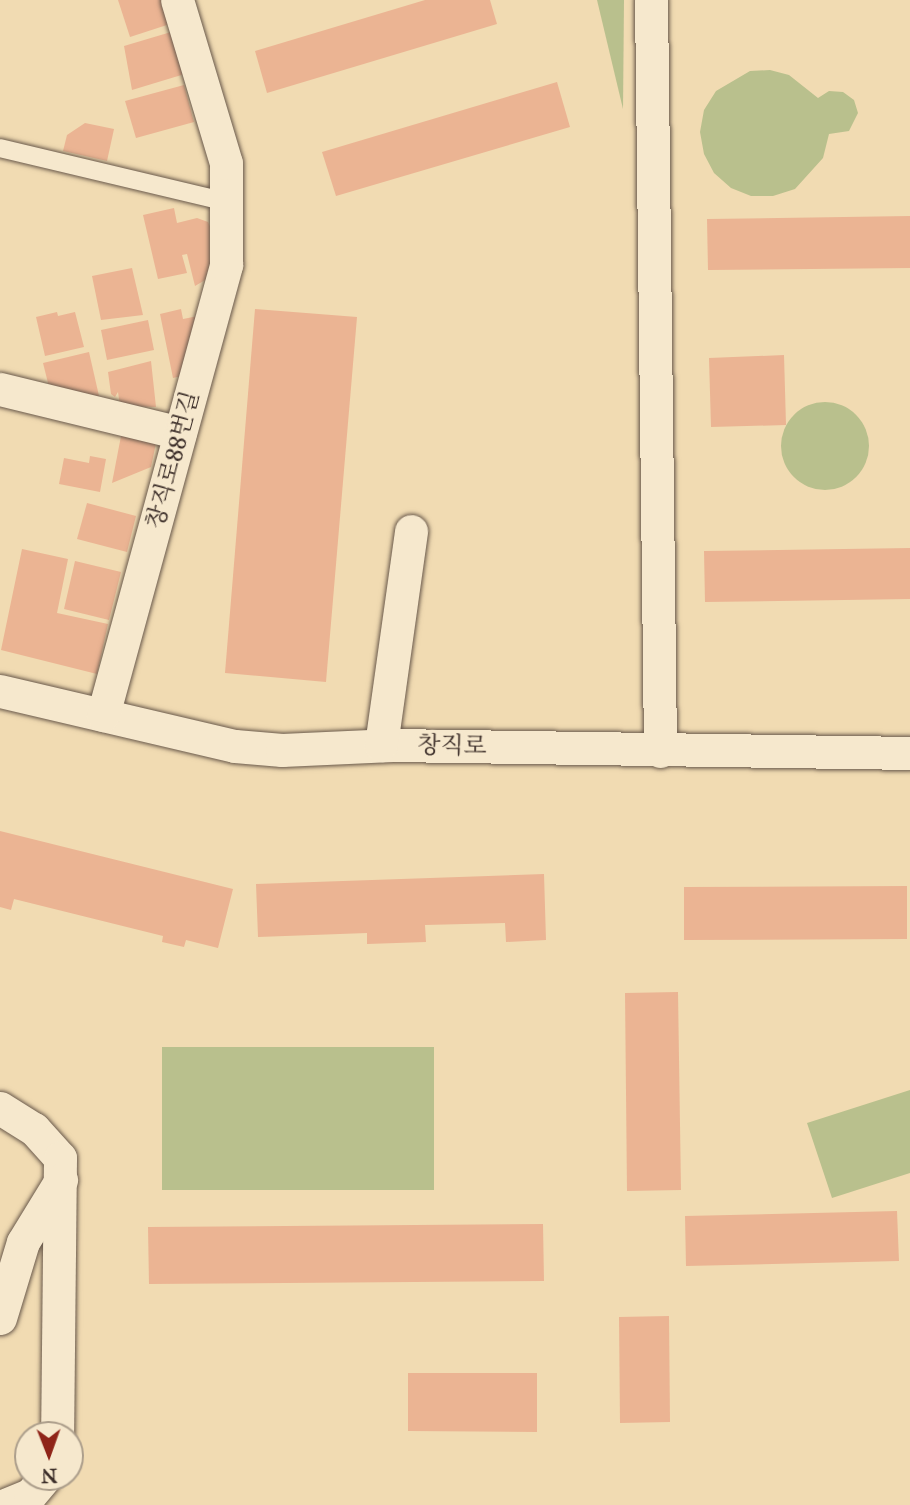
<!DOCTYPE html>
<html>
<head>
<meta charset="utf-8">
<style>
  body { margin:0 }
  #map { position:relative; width:910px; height:1505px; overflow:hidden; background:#f1dbb2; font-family:"IM FELL Great Primer","Noto Serif KR",serif }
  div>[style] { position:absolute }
  .green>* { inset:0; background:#b9c08d }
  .round { border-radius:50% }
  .building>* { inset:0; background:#ebb493 }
  .roads { filter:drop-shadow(0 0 2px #69594b) drop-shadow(0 0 2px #69594b) }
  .service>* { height:18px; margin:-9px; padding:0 9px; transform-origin:9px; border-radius:9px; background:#f6e8cd }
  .minor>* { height:33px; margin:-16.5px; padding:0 16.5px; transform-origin:16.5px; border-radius:16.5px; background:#f6e8cd }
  span { translate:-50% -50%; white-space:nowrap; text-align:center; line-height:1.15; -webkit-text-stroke:6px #f6e8cd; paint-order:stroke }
  .street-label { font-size:24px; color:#3c2e29 }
  .north { position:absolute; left:14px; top:1421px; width:70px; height:70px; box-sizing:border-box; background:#f6e8cd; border:2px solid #ac9e8b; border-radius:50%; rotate:179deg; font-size:19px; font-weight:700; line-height:28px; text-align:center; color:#3c2e29 }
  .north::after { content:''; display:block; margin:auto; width:24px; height:32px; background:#8f2418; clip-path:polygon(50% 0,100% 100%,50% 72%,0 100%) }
</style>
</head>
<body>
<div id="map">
  <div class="green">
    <i style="clip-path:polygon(597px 0,624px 0,623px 109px)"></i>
    <i style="clip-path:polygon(770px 70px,789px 75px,818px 98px,829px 91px,843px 92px,854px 100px,858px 113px,849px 131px,829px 134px,823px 158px,795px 189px,773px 196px,751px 196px,731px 188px,714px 173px,704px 154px,700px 132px,704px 110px,716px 91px,750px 71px)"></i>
    <i class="round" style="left:781px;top:402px;width:88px;height:88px"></i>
    <i style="clip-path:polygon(162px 1047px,434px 1047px,434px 1190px,162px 1190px)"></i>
    <i style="clip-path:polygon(910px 1090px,910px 1173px,832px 1198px,807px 1123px)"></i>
  </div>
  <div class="building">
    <i style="clip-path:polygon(118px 0,162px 0,170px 24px,130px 37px)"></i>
    <i style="clip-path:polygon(425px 0,490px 0,497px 24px,267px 93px,255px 51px)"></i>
    <i style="clip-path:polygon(171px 32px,188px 73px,132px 90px,124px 46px)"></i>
    <i style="clip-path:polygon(557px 82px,570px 127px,336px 196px,322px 152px)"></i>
    <i style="clip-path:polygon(184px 85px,194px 122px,136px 138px,125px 101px)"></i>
    <i style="clip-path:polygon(85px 123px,114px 129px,107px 161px,63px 151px,67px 135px)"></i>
    <i style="clip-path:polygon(174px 208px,177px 223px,197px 218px,208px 222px,215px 237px,212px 276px,195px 286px,187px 254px,182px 255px,187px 273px,158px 279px,143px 215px)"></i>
    <i style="clip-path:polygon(910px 216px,910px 268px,708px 270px,707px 219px)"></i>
    <i style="clip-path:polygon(132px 268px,143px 315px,101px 320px,92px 276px)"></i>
    <i style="clip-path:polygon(181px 309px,183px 319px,198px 316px,186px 375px,173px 378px,160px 314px)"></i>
    <i style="clip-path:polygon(255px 309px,357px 317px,326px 682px,225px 673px)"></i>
    <i style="clip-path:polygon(57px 312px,58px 316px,75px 312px,84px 347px,45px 356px,36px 317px)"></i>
    <i style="clip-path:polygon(148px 320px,154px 350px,107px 360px,101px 330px)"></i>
    <i style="clip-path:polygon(89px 352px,99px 396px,78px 400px,50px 391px,43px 363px)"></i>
    <i style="clip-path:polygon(784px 355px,786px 425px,711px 427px,709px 358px)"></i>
    <i style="clip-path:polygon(151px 361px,156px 407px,120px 406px,118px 392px,115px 397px,111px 394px,108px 372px)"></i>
    <i style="clip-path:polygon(121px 436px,156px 443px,151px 467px,112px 483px)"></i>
    <i style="clip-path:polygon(90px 456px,106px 459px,100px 492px,59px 484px,64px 458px,89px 463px)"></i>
    <i style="clip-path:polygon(87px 503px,136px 516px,127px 552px,77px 539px)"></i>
    <i style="clip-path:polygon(910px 548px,910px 599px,705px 602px,704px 551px)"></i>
    <i style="clip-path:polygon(22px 549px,68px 559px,57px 613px,108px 624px,97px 674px,1px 650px)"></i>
    <i style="clip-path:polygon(75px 561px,121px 572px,109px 620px,64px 609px)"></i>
    <i style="clip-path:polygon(0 831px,233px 889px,218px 948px,186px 940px,184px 947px,162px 942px,163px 936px,14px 899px,11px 910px,0 907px)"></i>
    <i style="clip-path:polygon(544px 874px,546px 940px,506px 942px,505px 923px,425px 925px,426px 942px,367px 944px,367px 933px,258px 937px,256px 884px)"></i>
    <i style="clip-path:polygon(907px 886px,907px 939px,684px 940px,684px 887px)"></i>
    <i style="clip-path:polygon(678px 992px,681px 1190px,627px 1191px,625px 993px)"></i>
    <i style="clip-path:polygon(897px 1211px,899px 1261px,686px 1266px,685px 1216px)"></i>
    <i style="clip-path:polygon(543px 1224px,544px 1281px,149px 1284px,148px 1227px)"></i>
    <i style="clip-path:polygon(669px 1316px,670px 1422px,620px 1423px,619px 1317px)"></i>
    <i style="clip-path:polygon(408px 1373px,537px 1373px,537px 1432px,408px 1431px)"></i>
  </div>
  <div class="roads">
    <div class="service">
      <i style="left:0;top:148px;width:232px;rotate:13.4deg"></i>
    </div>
    <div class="minor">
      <i style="left:651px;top:0;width:751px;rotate:89.31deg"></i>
      <i style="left:0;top:389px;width:185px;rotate:13.7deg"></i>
      <i style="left:0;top:691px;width:241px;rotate:13.2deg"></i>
      <i style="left:235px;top:746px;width:47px;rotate:4.9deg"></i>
      <i style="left:282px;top:750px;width:110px;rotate:-2.6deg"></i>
      <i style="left:392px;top:745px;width:518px;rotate:0.88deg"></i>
      <i style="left:103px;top:715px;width:467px;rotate:-74.7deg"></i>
      <i style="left:226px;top:265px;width:102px;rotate:-90deg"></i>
      <i style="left:226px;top:163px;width:170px;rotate:-106.7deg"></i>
      <i style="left:381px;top:745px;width:216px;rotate:-82deg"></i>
      <i style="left:0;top:1108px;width:40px;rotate:32deg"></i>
      <i style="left:34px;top:1129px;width:39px;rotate:48deg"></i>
      <i style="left:60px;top:1158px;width:277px;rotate:90.6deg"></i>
      <i style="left:0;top:1318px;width:79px;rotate:-73.2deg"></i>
      <i style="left:23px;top:1242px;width:73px;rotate:-58.5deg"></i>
      <i style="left:5px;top:1505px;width:27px;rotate:-22deg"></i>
      <i style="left:30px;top:1495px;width:23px;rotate:-50deg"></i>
    </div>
  </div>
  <div class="street-label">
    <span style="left:173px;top:460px;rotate:-75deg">창직로88번길</span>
    <span style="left:452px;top:746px;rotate:1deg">창직로</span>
  </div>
  <div class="north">N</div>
</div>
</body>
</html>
